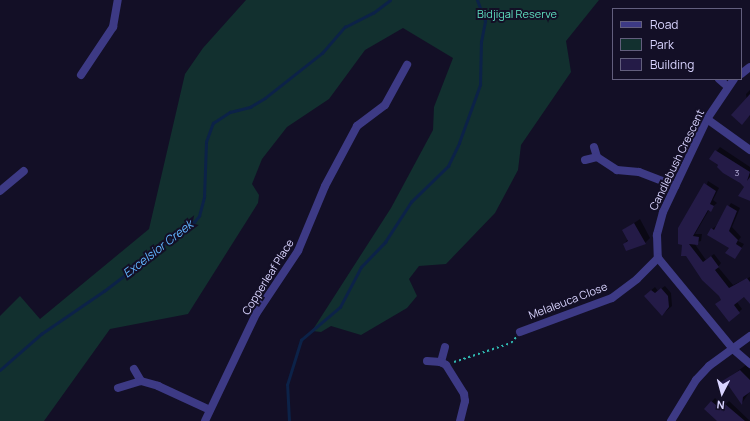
<!DOCTYPE html>
<html>
<head>
<meta charset="utf-8">
<style>
  body { margin:0 }
  #map { position:relative; width:750px; height:421px; overflow:hidden; background:#130f26; font-family:Manrope,sans-serif }
  div>[style] { position:absolute }
  .green>* { inset:0; background:#12302f }
  .shadow>* { inset:0; background:#0007 }
  .stream>* { height:2.5px; margin:-1.25px; padding:0 1.25px; transform-origin:1.25px; border-radius:1.25px; background:#0c2248 }
  .building>* { inset:0; background:#241b47 }
  .path>* { height:1.5px; margin-top:-0.75px; transform-origin:0; background:repeating-linear-gradient(90deg,#2fb8b0 0 2px,transparent 0 5px) }
  .minor>* { height:8px; margin:-4px; padding:0 4px; transform-origin:4px; border-radius:4px; background:#3d3a85 }
  span { translate:-50% -50%; white-space:nowrap; text-align:center; line-height:1.15; -webkit-text-stroke:4px #130f26; paint-order:stroke }
  .number-label { font-size:9px; color:#aca6d1 }
  .number-label span { -webkit-text-stroke-width:0 }
  .park-label { font-size:11px; color:#5fe0c0 }
  .street-label { font-size:11px; color:#d9d4ff }
  .water-label { font-size:12px; color:#62b6ff; font-style:italic }
  .legend { position:absolute; left:612px; top:8px; width:130px; height:72px; box-sizing:border-box; background:#130f26; border:1px solid #625e7d; margin:0; padding:5px 7px; list-style:none; font-size:12px; color:#d9d4ff }
  .legend li { display:flex; align-items:center; gap:8px; height:20px }
  .legend b { width:20px; border:1px solid #625e7d }
  .north { position:absolute; left:702px; top:373px; width:40px; height:40px; -webkit-text-stroke:3px #130f26; paint-order:stroke; rotate:186deg; font-size:11px; font-weight:700; line-height:16px; text-align:center; color:#d9d4ff }
  .north::after { content:''; display:block; margin:auto; width:14px; height:18px; background:#d9d4ff; clip-path:polygon(50% 0,100% 100%,50% 72%,0 100%) }
</style>
</head>
<body>
<div id="map">
  <div class="green">
    <i style="clip-path:polygon(246px 0,599px 0,566px 41px,571px 72px,521px 145px,518px 170px,495px 213px,446px 264px,419px 266px,409px 279px,417px 296px,407px 308px,361px 335px,331px 326px,321px 332px,312px 331px,391px 208px,433px 130px,434px 107px,453px 58px,403px 28px,365px 50px,329px 99px,287px 127px,262px 159px,252px 184px,259px 195px,258px 203px,188px 314px,110px 329px,44px 421px,0 421px,0 316px,20px 296px,40px 319px,149px 229px,185px 74px,203px 48px)"></i>
  </div>
  <div class="shadow">
    <i style="clip-path:polygon(750px 90px,750px 118px,746px 94px)"></i>
    <i style="clip-path:polygon(720px 147px,750px 167px,750px 201px,740px 195px,745px 187px,710px 159px)"></i>
    <i style="clip-path:polygon(708px 181px,719px 188px,713px 200px,717px 203px,709px 210px,695px 234px,702px 234px,701px 241px,694px 243px,706px 260px,714px 254px,721px 263px,718px 267px,733px 285px,750px 277px,750px 301px,745px 296px,737px 302px,742px 309px,729px 321px,720px 296px,687px 255px,682px 255px)"></i>
    <i style="clip-path:polygon(731px 203px,740px 208px,732px 227px,741px 237px,738px 241px,744px 244px,735px 258px,730px 247px,712px 229px,716px 226px)"></i>
    <i style="clip-path:polygon(640px 219px,650px 238px,645px 243px,624px 244px,628px 239px,624px 230px)"></i>
    <i style="clip-path:polygon(665px 286px,671px 293px,672px 306px,662px 315px,648px 293px,655px 287px,658px 291px)"></i>
    <i style="clip-path:polygon(746px 365px,750px 370px,750px 391px,742px 403px,728px 384px,720px 384px)"></i>
    <i style="clip-path:polygon(715px 398px,724px 406px,729px 401px,750px 421px,718px 421px,706px 409px)"></i>
  </div>
  <div class="stream">
    <i style="left:0;top:370px;width:55px;rotate:-41.3deg"></i>
    <i style="left:41px;top:334px;width:76px;rotate:-34.3deg"></i>
    <i style="left:104px;top:291px;width:69px;rotate:-37.4deg"></i>
    <i style="left:159px;top:249px;width:34px;rotate:-43deg"></i>
    <i style="left:184px;top:226px;width:11px;rotate:-22deg"></i>
    <i style="left:194px;top:222px;width:8px;rotate:-50deg"></i>
    <i style="left:199px;top:216px;width:20px;rotate:-75deg"></i>
    <i style="left:204px;top:197px;width:55px;rotate:-87.9deg"></i>
    <i style="left:206px;top:142px;width:20px;rotate:-70deg"></i>
    <i style="left:213px;top:123px;width:20px;rotate:-33deg"></i>
    <i style="left:230px;top:112px;width:21px;rotate:-14deg"></i>
    <i style="left:250px;top:107px;width:17px;rotate:-31deg"></i>
    <i style="left:265px;top:98px;width:73px;rotate:-38.3deg"></i>
    <i style="left:322px;top:53px;width:35px;rotate:-49deg"></i>
    <i style="left:345px;top:27px;width:31px;rotate:-27deg"></i>
    <i style="left:373px;top:13px;width:21px;rotate:-37deg"></i>
    <i style="left:289px;top:421px;width:36px;rotate:-93deg"></i>
    <i style="left:287px;top:385px;width:47px;rotate:-72.7deg"></i>
    <i style="left:301px;top:340px;width:51px;rotate:-40.2deg"></i>
    <i style="left:340px;top:307px;width:45px;rotate:-62.3deg"></i>
    <i style="left:361px;top:267px;width:35px;rotate:-46deg"></i>
    <i style="left:385px;top:242px;width:48px;rotate:-57deg"></i>
    <i style="left:411px;top:202px;width:52px;rotate:-44.2deg"></i>
    <i style="left:448px;top:166px;width:25px;rotate:-64deg"></i>
    <i style="left:459px;top:143px;width:62px;rotate:-70.1deg"></i>
    <i style="left:480px;top:85px;width:43px;rotate:-88.7deg"></i>
    <i style="left:481px;top:42px;width:21px;rotate:-79deg"></i>
    <i style="left:485px;top:21px;width:22px;rotate:-111deg"></i>
  </div>
  <div class="building">
    <i style="clip-path:polygon(750px 94px,750px 115px,742px 125px,731px 115px)"></i>
    <i style="clip-path:polygon(715px 150px,750px 172px,747px 181px,750px 177px,750px 201px,738px 196px,744px 187px,740px 183px,723px 173px,717px 167px,718px 165px,709px 159px)"></i>
    <i style="clip-path:polygon(704px 183px,716px 191px,710px 204px,714px 206px,711px 212px,708px 210px,693px 236px,699px 237px,698px 245px,689px 244px,703px 262px,711px 256px,719px 267px,715px 270px,729px 288px,747px 278px,750px 282px,750px 304px,744px 297px,734px 305px,740px 313px,729px 322px,715px 304px,721px 300px,719px 296px,702px 280px,686px 256px,681px 256px,682px 245px,678px 244px,678px 228px)"></i>
    <i style="clip-path:polygon(727px 205px,737px 211px,729px 231px,738px 240px,736px 244px,742px 248px,735px 259px,725px 253px,729px 248px,707px 235px,711px 228px,714px 230px)"></i>
    <i style="clip-path:polygon(634px 223px,646px 244px,626px 251px,623px 244px,628px 241px,622px 230px)"></i>
    <i style="clip-path:polygon(661px 288px,668px 296px,669px 307px,662px 316px,644px 296px,651px 290px,655px 293px)"></i>
    <i style="clip-path:polygon(740px 370px,750px 380px,750px 392px,743px 397px,742px 405px,728px 385px,723px 389px,719px 383px)"></i>
    <i style="clip-path:polygon(711px 401px,721px 409px,725px 404px,745px 421px,717px 421px,704px 409px)"></i>
  </div>
  <div class="path">
    <i style="left:454px;top:362px;width:60px;rotate:-18.4deg"></i>
    <i style="left:511px;top:343px;width:8px;rotate:-50deg"></i>
  </div>
  <div class="minor">
    <i style="left:741px;top:74px;width:11px;rotate:-38deg"></i>
    <i style="left:81px;top:75px;width:58px;rotate:-56.3deg"></i>
    <i style="left:113px;top:27px;width:27px;rotate:-80deg"></i>
    <i style="left:719px;top:79px;width:11px;rotate:41deg"></i>
    <i style="left:734px;top:79px;width:48px;rotate:124deg"></i>
    <i style="left:707px;top:119px;width:103px;rotate:115.3deg"></i>
    <i style="left:663px;top:212px;width:24px;rotate:105deg"></i>
    <i style="left:657px;top:235px;width:23px;rotate:88deg"></i>
    <i style="left:658px;top:258px;width:118px;rotate:50.5deg"></i>
    <i style="left:733px;top:349px;width:23px;rotate:41deg"></i>
    <i style="left:707px;top:119px;width:53px;rotate:35.8deg"></i>
    <i style="left:594px;top:147px;width:10px;rotate:73deg"></i>
    <i style="left:597px;top:157px;width:24px;rotate:33deg"></i>
    <i style="left:617px;top:170px;width:22px;rotate:5deg"></i>
    <i style="left:639px;top:172px;width:39px;rotate:21deg"></i>
    <i style="left:585px;top:160px;width:12px;rotate:-14deg"></i>
    <i style="left:0;top:191px;width:31px;rotate:-40deg"></i>
    <i style="left:520px;top:332px;width:98px;rotate:-20.3deg"></i>
    <i style="left:612px;top:298px;width:31px;rotate:-37deg"></i>
    <i style="left:637px;top:279px;width:30px;rotate:-45deg"></i>
    <i style="left:445px;top:347px;width:16px;rotate:105deg"></i>
    <i style="left:441px;top:362px;width:6px;rotate:31deg"></i>
    <i style="left:446px;top:365px;width:34px;rotate:58deg"></i>
    <i style="left:464px;top:394px;width:7px;rotate:82deg"></i>
    <i style="left:465px;top:401px;width:21px;rotate:104deg"></i>
    <i style="left:427px;top:361px;width:14px;rotate:4deg"></i>
    <i style="left:134px;top:369px;width:14px;rotate:60deg"></i>
    <i style="left:118px;top:388px;width:24px;rotate:-17deg"></i>
    <i style="left:141px;top:381px;width:18px;rotate:16deg"></i>
    <i style="left:158px;top:386px;width:57px;rotate:24.8deg"></i>
    <i style="left:205px;top:421px;width:119px;rotate:-64.5deg"></i>
    <i style="left:256px;top:314px;width:76px;rotate:-56.3deg"></i>
    <i style="left:298px;top:251px;width:70px;rotate:-67.4deg"></i>
    <i style="left:325px;top:186px;width:68px;rotate:-61.9deg"></i>
    <i style="left:357px;top:126px;width:35px;rotate:-37deg"></i>
    <i style="left:385px;top:105px;width:46px;rotate:-61.2deg"></i>
    <i style="left:671px;top:421px;width:48px;rotate:-58.6deg"></i>
    <i style="left:696px;top:380px;width:19px;rotate:-47deg"></i>
    <i style="left:709px;top:366px;width:51px;rotate:-36.2deg"></i>
  </div>
  <div class="number-label">
    <span style="left:737px;top:173px">3</span>
  </div>
  <div class="park-label">
    <span style="left:517px;top:14px">Bidjigal Reserve</span>
  </div>
  <div class="street-label">
    <span style="left:677px;top:160px;rotate:-64deg">Candlebush Crescent</span>
    <span style="left:268px;top:277px;rotate:-58deg">Copperleaf Place</span>
    <span style="left:568px;top:301px;rotate:-21deg">Melaleuca Close</span>
  </div>
  <div class="water-label">
    <span style="left:158px;top:249px;rotate:-38deg">Excelsior Creek</span>
  </div>
  <ul class="legend">
  <li><b style="height:5px;background:#3d3a85"></b>Road</li>
  <li><b style="height:11px;background:#12302f"></b>Park</li>
  <li><b style="height:11px;background:#241b47"></b>Building</li>
  </ul>
  <div class="north">N</div>
</div>
</body>
</html>
